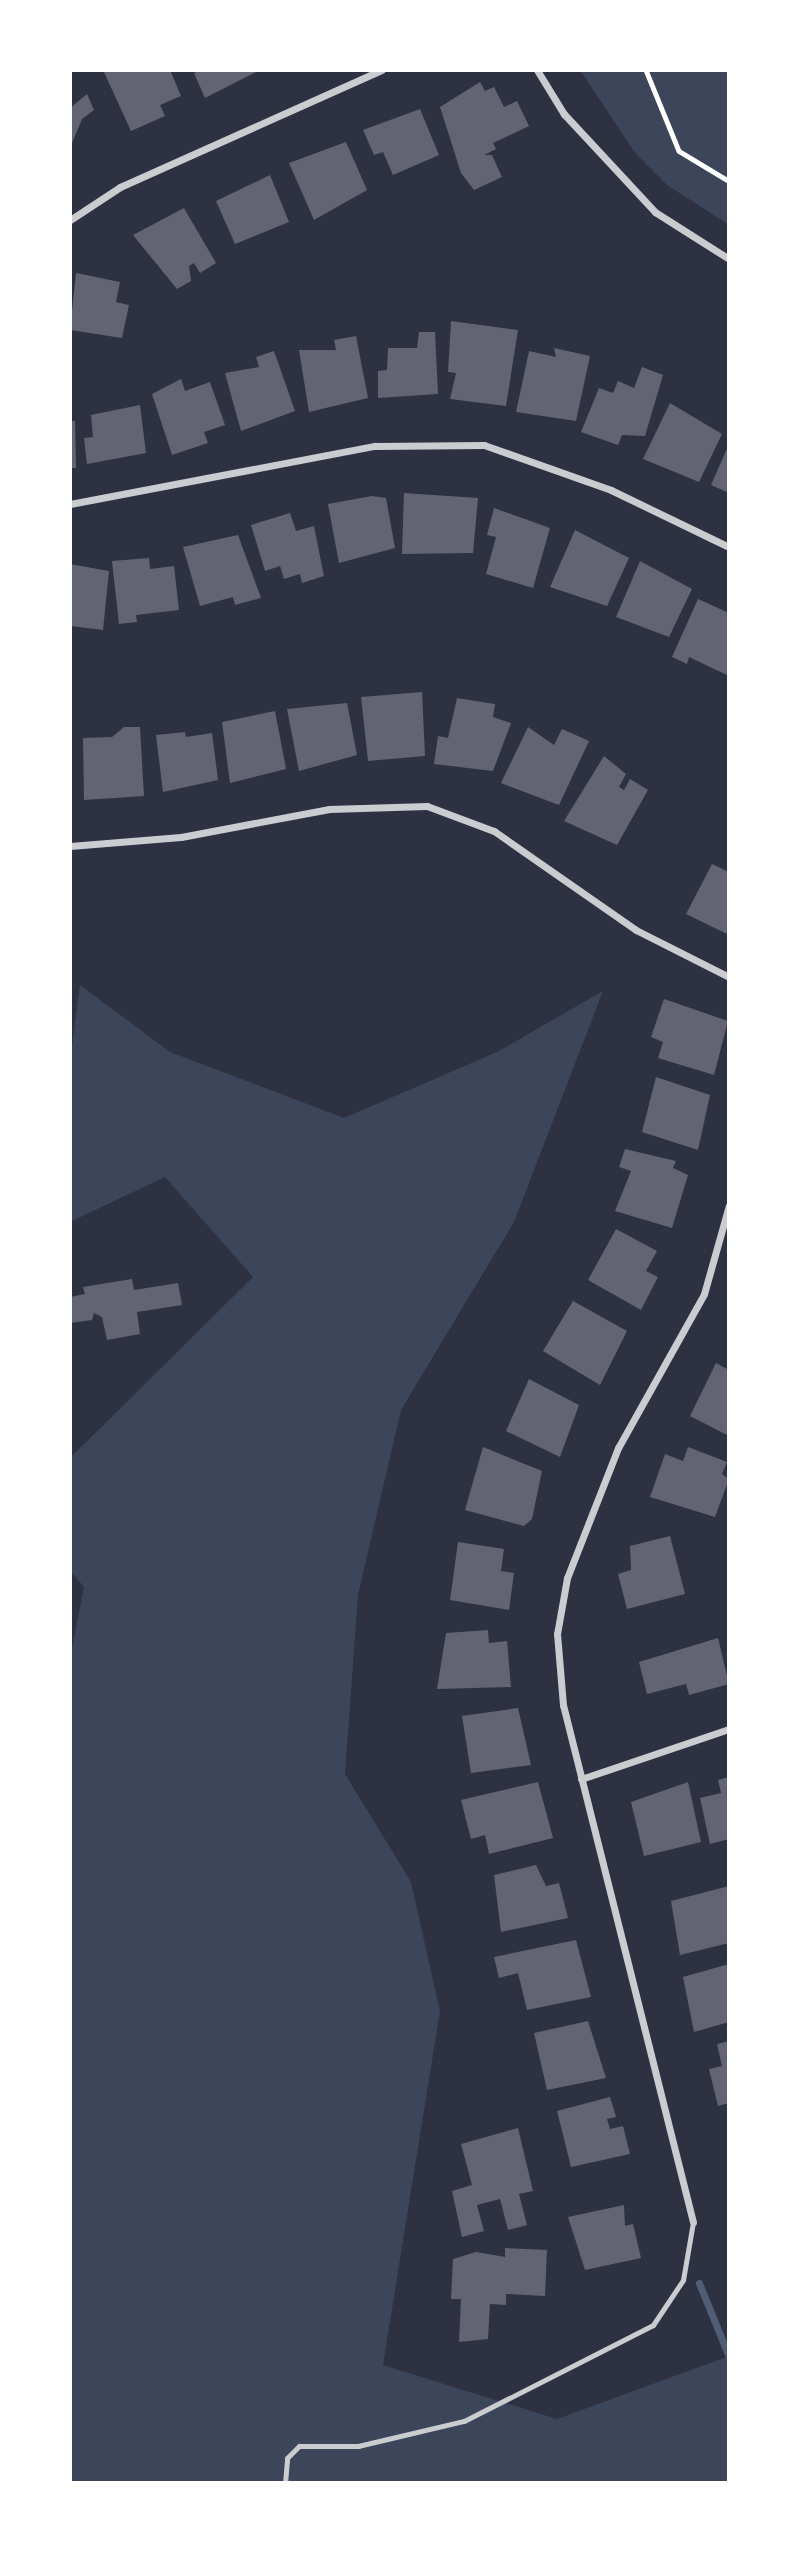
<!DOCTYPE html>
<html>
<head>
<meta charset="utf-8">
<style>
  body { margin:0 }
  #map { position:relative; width:799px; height:2553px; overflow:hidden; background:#2d3142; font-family:Poppins,sans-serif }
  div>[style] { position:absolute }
  .green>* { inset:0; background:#3c4559 }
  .stream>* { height:7px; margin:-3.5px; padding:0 3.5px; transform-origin:3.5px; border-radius:3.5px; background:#4f5d75 }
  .building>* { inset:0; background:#626471 }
  .path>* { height:4.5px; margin:-2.25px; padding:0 2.25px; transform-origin:2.25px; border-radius:2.25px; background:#fff }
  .service>* { height:5px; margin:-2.5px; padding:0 2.5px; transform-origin:2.5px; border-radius:2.5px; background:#caccd0 }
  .minor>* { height:7px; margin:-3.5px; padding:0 3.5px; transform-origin:3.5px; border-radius:3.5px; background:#caccd0 }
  span { translate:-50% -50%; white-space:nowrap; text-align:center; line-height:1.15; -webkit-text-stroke:6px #fff; paint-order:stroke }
  .frame { position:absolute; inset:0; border:72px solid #fff; pointer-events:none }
</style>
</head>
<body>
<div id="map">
  <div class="green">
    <i style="clip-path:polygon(580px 70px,729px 70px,729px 225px,667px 185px,635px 153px)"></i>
    <i style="clip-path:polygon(80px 985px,170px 1052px,344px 1118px,497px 1052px,603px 991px,514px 1222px,401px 1410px,358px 1595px,345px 1774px,411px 1882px,440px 2011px,383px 2365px,557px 2419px,729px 2356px,729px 2483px,70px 2483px,70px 1658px,84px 1587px,70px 1571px,70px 1458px,253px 1277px,165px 1177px,70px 1222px,70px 1061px)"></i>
  </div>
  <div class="stream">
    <i style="left:699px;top:2283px;width:80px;rotate:67.9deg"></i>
  </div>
  <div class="building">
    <i style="clip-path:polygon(103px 70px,170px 70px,181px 96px,160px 105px,165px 116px,131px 131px)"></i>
    <i style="clip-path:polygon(202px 70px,260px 70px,205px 98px,194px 73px)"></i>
    <i style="clip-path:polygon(480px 82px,485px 91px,494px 87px,504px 107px,517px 101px,529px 126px,493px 143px,496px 149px,484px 155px,492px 155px,502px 177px,474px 190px,461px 173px,440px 107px)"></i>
    <i style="clip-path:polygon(87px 94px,94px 110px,82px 119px,70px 148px,70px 108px)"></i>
    <i style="clip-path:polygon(420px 109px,439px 155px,393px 175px,383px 152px,374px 155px,363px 130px)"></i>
    <i style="clip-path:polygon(346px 142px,367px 190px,314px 220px,289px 163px)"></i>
    <i style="clip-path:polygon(270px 175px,289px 222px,235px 244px,216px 201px)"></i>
    <i style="clip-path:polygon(184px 208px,216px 263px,200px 273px,194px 263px,189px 266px,191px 281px,177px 289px,133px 235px)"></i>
    <i style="clip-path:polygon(76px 273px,120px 282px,116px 302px,129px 305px,122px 338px,70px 330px)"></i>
    <i style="clip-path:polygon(451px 321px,518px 330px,506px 406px,450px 399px,456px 373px,448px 372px)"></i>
    <i style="clip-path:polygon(419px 332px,435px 332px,438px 394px,378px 398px,378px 371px,387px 370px,388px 348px,417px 348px)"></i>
    <i style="clip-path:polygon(356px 336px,368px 398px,309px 412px,299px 350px,336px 350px,334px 340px)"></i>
    <i style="clip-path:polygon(554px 348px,590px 356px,576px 421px,516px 412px,529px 351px,556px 357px)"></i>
    <i style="clip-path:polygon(274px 351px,295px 411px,241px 431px,225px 373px,259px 367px,256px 357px)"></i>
    <i style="clip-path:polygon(642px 367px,663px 375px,645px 436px,622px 435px,618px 445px,581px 432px,599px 388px,613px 393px,618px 381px,634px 388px)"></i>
    <i style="clip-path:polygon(181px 379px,185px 391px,210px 382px,225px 425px,204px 432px,208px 443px,172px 455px,152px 394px)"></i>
    <i style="clip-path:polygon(670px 403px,722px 434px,699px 482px,643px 459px)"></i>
    <i style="clip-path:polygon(140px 405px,146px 453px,87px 464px,84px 438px,93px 437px,91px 415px)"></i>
    <i style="clip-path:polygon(70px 421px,75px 421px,76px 468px,70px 468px)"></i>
    <i style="clip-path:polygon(729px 444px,729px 493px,711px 485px)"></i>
    <i style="clip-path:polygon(404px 493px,478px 498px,473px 553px,402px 554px)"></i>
    <i style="clip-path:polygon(372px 496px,386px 498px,395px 548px,339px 563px,328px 504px)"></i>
    <i style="clip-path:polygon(494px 508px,550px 528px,533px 588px,486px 574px,496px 537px,487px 535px)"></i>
    <i style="clip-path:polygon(290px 513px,296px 531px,314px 526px,324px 576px,302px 583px,300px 574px,284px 579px,280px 566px,265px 571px,251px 525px)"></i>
    <i style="clip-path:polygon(575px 530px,629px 558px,607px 606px,550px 587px)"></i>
    <i style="clip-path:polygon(238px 535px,261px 598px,235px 605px,233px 597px,200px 606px,183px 547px)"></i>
    <i style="clip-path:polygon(149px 558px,150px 569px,174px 566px,179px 610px,136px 615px,137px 622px,119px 624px,112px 561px)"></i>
    <i style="clip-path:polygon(640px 561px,692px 589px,669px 637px,616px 617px)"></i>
    <i style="clip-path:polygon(70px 564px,109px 571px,103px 630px,70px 626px)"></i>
    <i style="clip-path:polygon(698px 599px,729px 613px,729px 676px,689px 657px,687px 664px,672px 657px)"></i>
    <i style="clip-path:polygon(422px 692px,425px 756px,368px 761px,361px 697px)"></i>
    <i style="clip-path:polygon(457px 698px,495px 704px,493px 717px,511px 723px,493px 771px,434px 764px,438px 736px,448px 738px)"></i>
    <i style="clip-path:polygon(347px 703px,357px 755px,299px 771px,287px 709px)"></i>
    <i style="clip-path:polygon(275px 711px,286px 769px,230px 783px,222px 722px)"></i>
    <i style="clip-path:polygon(124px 727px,140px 727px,144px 796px,84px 800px,83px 738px,112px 737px)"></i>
    <i style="clip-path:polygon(528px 727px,554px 745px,562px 729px,589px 741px,559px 805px,501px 783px)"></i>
    <i style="clip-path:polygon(185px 732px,186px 737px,212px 733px,218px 780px,163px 792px,156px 735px)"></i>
    <i style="clip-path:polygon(604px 756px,626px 774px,619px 787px,624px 790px,630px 779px,648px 790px,617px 845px,564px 821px)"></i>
    <i style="clip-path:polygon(712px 864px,729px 872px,729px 935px,686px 914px)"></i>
    <i style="clip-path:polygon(664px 999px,728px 1021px,714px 1075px,658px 1058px,663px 1042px,651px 1037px)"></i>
    <i style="clip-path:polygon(656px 1077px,710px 1095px,698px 1150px,642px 1132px)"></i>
    <i style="clip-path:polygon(625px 1149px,676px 1161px,673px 1168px,688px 1175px,672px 1228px,615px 1211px,631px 1171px,619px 1167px)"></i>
    <i style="clip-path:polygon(616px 1229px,657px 1251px,646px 1271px,658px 1277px,641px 1310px,588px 1280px)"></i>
    <i style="clip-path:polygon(132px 1279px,134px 1290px,178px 1283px,182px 1305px,137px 1312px,140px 1334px,107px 1340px,102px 1317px,94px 1313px,92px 1320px,70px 1323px,70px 1297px,85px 1294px,83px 1287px)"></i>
    <i style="clip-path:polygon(573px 1301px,627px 1331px,600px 1385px,543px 1351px)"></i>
    <i style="clip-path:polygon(716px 1363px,729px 1370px,729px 1436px,690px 1416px)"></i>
    <i style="clip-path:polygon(529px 1379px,579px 1405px,560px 1457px,506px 1431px)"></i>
    <i style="clip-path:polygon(483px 1447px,542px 1471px,532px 1519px,524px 1526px,465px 1510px)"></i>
    <i style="clip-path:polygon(688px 1447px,727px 1462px,722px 1474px,729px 1479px,715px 1517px,650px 1497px,665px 1454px,683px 1461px)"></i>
    <i style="clip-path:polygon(670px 1536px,685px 1594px,627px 1609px,618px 1574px,631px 1570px,630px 1546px)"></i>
    <i style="clip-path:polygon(458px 1542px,504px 1549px,501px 1571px,514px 1573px,509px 1610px,450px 1600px)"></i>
    <i style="clip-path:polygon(488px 1630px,489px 1643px,507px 1641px,511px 1687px,437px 1689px,446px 1633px)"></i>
    <i style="clip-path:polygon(718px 1638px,729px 1684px,689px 1695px,686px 1684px,647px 1694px,639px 1662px)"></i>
    <i style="clip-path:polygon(518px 1708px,531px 1765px,471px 1773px,462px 1716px)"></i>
    <i style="clip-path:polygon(729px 1777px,729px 1839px,710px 1844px,700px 1798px,721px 1793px,718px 1780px)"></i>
    <i style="clip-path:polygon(538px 1782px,553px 1838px,489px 1854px,485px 1835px,471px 1839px,461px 1800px)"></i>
    <i style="clip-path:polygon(688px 1782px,701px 1842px,644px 1856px,631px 1802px)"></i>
    <i style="clip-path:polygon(536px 1865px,546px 1886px,559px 1883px,568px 1918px,501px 1932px,494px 1875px)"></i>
    <i style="clip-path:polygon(729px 1886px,729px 1943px,680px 1955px,671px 1901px)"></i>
    <i style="clip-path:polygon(576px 1940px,591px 1997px,527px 2010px,518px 1973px,499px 1978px,494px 1957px)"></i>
    <i style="clip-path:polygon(729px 1964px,729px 2022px,694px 2032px,683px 1977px)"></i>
    <i style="clip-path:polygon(588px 2021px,606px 2078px,547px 2090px,534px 2033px)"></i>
    <i style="clip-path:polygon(729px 2041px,729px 2103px,718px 2106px,709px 2069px,722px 2066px,717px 2044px)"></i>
    <i style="clip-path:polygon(610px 2097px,616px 2117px,607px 2119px,610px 2129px,623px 2126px,630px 2154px,571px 2167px,557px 2111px)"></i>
    <i style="clip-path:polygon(518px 2128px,533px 2191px,519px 2194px,527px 2225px,508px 2230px,500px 2199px,477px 2205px,484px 2231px,462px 2237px,452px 2191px,472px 2185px,461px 2144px)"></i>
    <i style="clip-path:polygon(624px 2205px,625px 2226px,633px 2224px,641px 2258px,585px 2270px,568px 2217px)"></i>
    <i style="clip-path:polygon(505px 2248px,547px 2250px,545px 2296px,506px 2294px,506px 2305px,490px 2304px,488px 2339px,459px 2342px,461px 2299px,451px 2299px,453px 2259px,476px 2252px,505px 2257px)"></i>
  </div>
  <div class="path">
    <i style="left:646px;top:70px;width:87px;rotate:67.8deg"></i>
    <i style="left:679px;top:151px;width:58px;rotate:31deg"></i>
  </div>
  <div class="service">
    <i style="left:285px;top:2483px;width:25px;rotate:-85deg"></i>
    <i style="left:287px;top:2458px;width:17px;rotate:-45deg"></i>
    <i style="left:299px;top:2446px;width:59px"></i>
    <i style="left:358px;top:2446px;width:109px;rotate:-13.3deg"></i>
    <i style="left:464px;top:2421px;width:212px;rotate:-26.9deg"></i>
    <i style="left:653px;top:2325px;width:54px;rotate:-56.3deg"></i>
    <i style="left:683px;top:2280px;width:59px;rotate:-80.2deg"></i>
  </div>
  <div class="minor">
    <i style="left:537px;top:70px;width:52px;rotate:58.5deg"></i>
    <i style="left:564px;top:114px;width:134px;rotate:47.1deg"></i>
    <i style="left:655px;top:212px;width:88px;rotate:32.4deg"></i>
    <i style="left:70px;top:220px;width:60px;rotate:-33.4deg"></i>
    <i style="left:120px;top:187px;width:287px;rotate:-24.1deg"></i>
    <i style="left:70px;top:504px;width:310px;rotate:-10.8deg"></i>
    <i style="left:375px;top:446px;width:109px;rotate:-0.5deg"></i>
    <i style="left:484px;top:445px;width:135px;rotate:19.5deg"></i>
    <i style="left:611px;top:490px;width:131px;rotate:25.8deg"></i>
    <i style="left:70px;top:846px;width:111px;rotate:-4.6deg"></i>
    <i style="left:181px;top:837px;width:151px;rotate:-10.7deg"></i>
    <i style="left:329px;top:809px;width:98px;rotate:-1.8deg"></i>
    <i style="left:427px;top:806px;width:72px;rotate:20.5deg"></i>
    <i style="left:494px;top:831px;width:173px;rotate:34.9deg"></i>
    <i style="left:636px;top:930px;width:104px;rotate:26.8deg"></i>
    <i style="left:581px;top:1779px;width:156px;rotate:-18.7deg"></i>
    <i style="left:693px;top:2222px;width:533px;rotate:-104.11deg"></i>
    <i style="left:563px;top:1705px;width:71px;rotate:-94.8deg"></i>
    <i style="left:557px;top:1634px;width:57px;rotate:-79.9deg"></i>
    <i style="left:567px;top:1578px;width:140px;rotate:-68.6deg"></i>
    <i style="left:618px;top:1448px;width:176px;rotate:-60.8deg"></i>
    <i style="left:704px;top:1294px;width:92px;rotate:-74.3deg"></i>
  </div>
  <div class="frame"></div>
</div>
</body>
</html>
